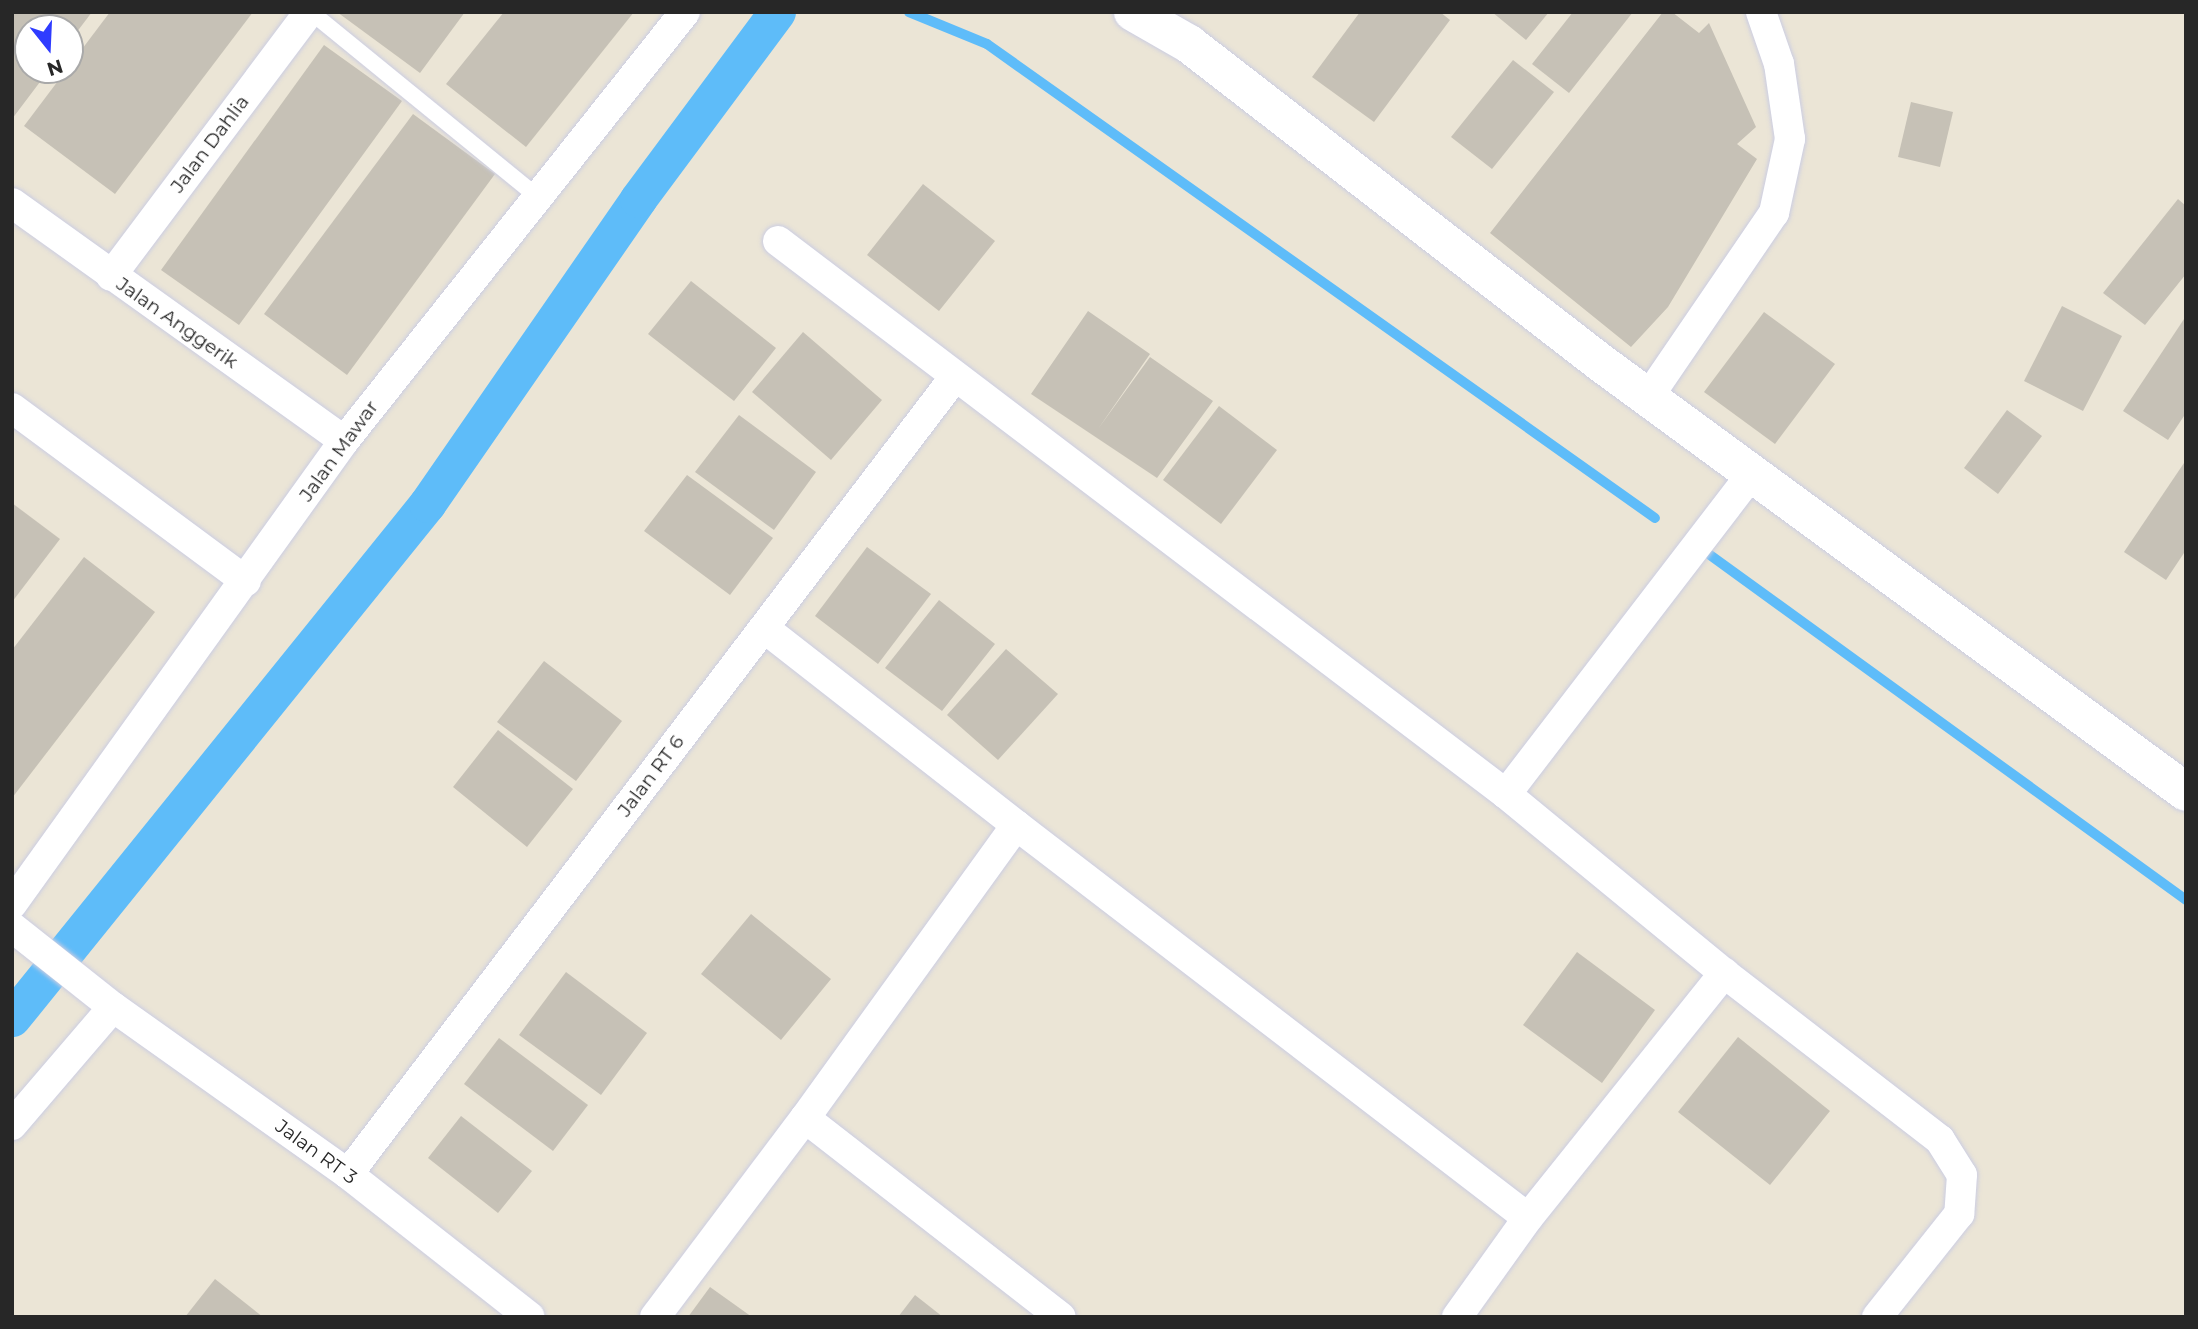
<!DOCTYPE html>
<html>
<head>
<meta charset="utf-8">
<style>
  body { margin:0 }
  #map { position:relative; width:2198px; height:1329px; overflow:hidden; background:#ebe5d6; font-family:Montserrat,sans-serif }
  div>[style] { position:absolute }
  .stream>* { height:10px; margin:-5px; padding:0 5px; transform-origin:5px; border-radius:5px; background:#5ebcf9 }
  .canal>* { height:37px; margin:-18.5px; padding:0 18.5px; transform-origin:18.5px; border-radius:18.5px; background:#5ebcf9 }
  .building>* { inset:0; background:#c6c1b6 }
  .roads { filter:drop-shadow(0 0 2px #cbcde2) drop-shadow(0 0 2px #cbcde2) }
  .service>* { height:16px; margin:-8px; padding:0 8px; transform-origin:8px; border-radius:8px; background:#fff }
  .minor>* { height:30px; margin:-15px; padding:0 15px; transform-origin:15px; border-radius:15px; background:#fff }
  .tertiary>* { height:38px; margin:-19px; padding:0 19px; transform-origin:19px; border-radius:19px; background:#fff }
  span { translate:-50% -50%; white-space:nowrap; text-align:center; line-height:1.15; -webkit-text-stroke:5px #fff; paint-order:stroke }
  .street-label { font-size:19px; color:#272727 }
  .frame { position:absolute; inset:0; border:14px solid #272727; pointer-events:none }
  .north { position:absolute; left:14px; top:14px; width:70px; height:70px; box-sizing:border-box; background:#fff; border:2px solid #a9a9a9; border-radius:50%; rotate:162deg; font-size:19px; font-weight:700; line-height:28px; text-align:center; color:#272727 }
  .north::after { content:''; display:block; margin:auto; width:24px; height:32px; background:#2f3cff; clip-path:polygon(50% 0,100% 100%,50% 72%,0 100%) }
</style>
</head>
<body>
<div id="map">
  <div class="stream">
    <i style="left:909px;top:12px;width:84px;rotate:22.3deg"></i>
    <i style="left:987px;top:44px;width:819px;rotate:35.36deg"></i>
    <i style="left:1710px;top:555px;width:588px;rotate:35.93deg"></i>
  </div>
  <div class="canal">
    <i style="left:12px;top:1018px;width:661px;rotate:-51.08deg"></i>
    <i style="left:427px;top:504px;width:371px;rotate:-55.3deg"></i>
    <i style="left:638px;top:199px;width:233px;rotate:-53.4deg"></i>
  </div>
  <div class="building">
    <i style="clip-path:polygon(12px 12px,92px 12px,70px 41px,70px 28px,28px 28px,28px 70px,49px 70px,12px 119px)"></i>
    <i style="clip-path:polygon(110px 12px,253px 12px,115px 194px,24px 126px)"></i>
    <i style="clip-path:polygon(337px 12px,465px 12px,420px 73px)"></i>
    <i style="clip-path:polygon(504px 12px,634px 12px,526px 147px,446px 84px)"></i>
    <i style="clip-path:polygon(1360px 12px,1440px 12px,1450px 20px,1374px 122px,1312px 77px)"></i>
    <i style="clip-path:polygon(1492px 12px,1549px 12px,1526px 40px)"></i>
    <i style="clip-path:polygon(1573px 12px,1633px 12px,1569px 93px,1532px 64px)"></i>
    <i style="clip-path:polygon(1663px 12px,1672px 12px,1699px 33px,1709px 23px,1756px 127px,1737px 144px,1757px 159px,1668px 307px,1631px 347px,1490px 233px)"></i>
    <i style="clip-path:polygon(324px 45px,402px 101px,239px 325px,161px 270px)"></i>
    <i style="clip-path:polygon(1513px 60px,1554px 92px,1492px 169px,1451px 137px)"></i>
    <i style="clip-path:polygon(1911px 102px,1953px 112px,1940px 167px,1898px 157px)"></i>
    <i style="clip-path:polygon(413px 114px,495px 174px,347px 375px,264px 314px)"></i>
    <i style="clip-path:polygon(923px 184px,995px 241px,939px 311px,867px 255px)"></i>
    <i style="clip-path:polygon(2178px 199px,2186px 206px,2186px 274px,2145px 325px,2103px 293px)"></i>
    <i style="clip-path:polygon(691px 281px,776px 348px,734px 401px,648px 334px)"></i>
    <i style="clip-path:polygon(2062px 306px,2122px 336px,2083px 411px,2024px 381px)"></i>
    <i style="clip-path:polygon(1088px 311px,1150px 354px,1098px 429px,1150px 357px,1213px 401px,1157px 478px,1031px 394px)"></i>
    <i style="clip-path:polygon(1764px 312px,1835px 364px,1775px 444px,1704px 392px)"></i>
    <i style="clip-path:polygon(2186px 316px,2186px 413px,2168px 440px,2123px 411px)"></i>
    <i style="clip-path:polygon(803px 332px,882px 400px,831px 460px,752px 392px)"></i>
    <i style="clip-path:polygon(1219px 406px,1277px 450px,1221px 524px,1163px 480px)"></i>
    <i style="clip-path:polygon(2007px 410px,2042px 436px,1998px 494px,1964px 468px)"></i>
    <i style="clip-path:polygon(739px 415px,816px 472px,774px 530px,695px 472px)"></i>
    <i style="clip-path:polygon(2186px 460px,2186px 550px,2166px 580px,2124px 552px)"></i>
    <i style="clip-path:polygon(687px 475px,773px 538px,730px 595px,644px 531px)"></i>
    <i style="clip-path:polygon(12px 503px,60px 539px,12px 602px)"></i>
    <i style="clip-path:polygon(867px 547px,931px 594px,878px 664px,815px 616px)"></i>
    <i style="clip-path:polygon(84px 557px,155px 612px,12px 798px,12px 650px)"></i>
    <i style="clip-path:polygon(939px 600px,995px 644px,942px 711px,885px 668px)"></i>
    <i style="clip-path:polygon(1006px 649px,1058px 694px,998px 760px,947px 715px)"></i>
    <i style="clip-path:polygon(544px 661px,622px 721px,576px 781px,497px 722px)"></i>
    <i style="clip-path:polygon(498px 730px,573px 789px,527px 847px,453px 787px)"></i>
    <i style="clip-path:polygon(751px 914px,831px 979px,781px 1040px,701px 974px)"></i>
    <i style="clip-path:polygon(1577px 952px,1655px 1010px,1602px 1083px,1523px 1025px)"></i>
    <i style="clip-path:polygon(566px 972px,647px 1033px,601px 1095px,519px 1035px)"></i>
    <i style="clip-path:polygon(1738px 1037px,1830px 1111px,1770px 1185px,1678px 1112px)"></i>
    <i style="clip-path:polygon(499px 1038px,588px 1105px,553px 1151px,464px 1084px)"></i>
    <i style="clip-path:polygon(461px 1116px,532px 1171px,498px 1213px,428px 1158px)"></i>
    <i style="clip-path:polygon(215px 1279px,263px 1317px,185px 1317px)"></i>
    <i style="clip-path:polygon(710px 1287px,752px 1317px,688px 1317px)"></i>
    <i style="clip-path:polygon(915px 1295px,943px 1317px,898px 1317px)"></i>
  </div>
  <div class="roads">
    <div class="service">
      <i style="left:311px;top:12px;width:293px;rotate:39.2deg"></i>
    </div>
    <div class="minor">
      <i style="left:12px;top:203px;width:408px;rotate:35.6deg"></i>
      <i style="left:778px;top:241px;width:914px;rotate:37.22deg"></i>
      <i style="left:1506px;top:794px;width:282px;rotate:39.4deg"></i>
      <i style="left:1724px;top:973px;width:273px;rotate:37.7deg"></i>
      <i style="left:1940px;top:1140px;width:41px;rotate:57.8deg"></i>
      <i style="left:1962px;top:1175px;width:39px;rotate:94deg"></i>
      <i style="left:1959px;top:1214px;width:132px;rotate:128.5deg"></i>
      <i style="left:111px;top:276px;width:330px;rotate:-53.1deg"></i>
      <i style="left:1649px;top:396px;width:222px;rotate:-55.7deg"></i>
      <i style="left:1774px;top:213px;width:76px;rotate:-77.8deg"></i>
      <i style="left:1790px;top:139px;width:76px;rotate:-98.3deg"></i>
      <i style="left:1779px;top:64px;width:55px;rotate:-109.1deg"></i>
      <i style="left:12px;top:408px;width:291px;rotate:36.5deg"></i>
      <i style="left:764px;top:628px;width:320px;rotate:38deg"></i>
      <i style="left:1506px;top:794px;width:404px;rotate:-52.5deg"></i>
      <i style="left:12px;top:904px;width:570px;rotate:-54.36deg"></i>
      <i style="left:344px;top:441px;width:548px;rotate:-51.52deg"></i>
      <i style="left:12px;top:927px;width:129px;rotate:38.4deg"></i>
      <i style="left:113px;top:1007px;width:288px;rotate:35.4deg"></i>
      <i style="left:348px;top:1174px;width:231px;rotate:38.2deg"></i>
      <i style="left:805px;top:1118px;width:361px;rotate:-54.2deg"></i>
      <i style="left:1016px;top:825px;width:645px;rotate:37.51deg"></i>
      <i style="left:12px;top:1125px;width:155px;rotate:-49.4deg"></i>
      <i style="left:348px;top:1174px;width:1000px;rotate:-52.72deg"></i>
      <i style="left:655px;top:1317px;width:249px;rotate:-53deg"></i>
      <i style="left:805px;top:1118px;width:324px;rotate:37.9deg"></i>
      <i style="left:1457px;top:1317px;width:122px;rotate:-54.4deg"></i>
      <i style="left:1528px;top:1218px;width:314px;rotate:-51.3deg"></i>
    </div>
    <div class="tertiary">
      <i style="left:1133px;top:12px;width:64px;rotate:29.7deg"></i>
      <i style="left:1189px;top:44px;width:521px;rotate:37.75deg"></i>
      <i style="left:1601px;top:363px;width:725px;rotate:36.25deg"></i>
    </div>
  </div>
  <div class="street-label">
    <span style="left:210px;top:144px;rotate:-53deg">Jalan Dahlia</span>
    <span style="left:177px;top:323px;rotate:35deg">Jalan Anggerik</span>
    <span style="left:339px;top:451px;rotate:-54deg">Jalan Mawar</span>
    <span style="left:651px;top:776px;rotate:-53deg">Jalan RT 6</span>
    <span style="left:316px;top:1152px;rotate:36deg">Jalan RT 3</span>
  </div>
  <div class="frame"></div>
  <div class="north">N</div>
</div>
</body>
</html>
